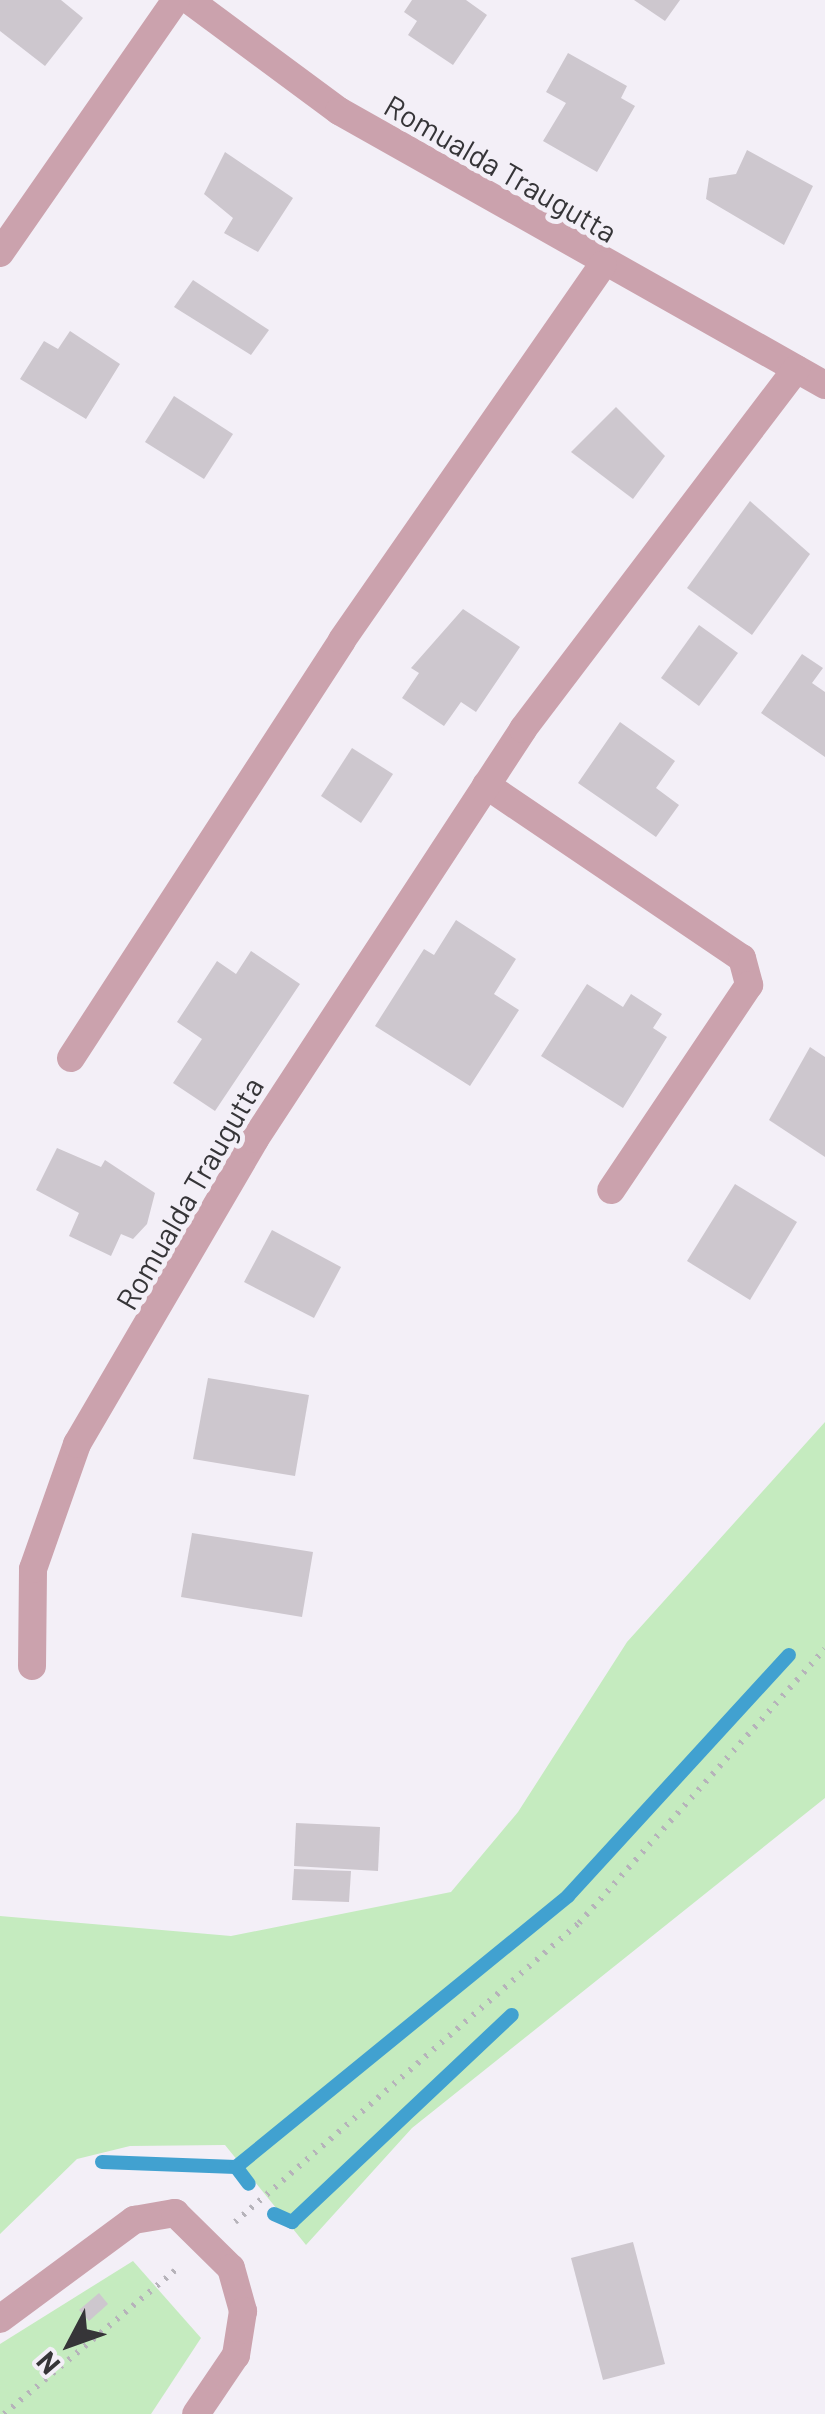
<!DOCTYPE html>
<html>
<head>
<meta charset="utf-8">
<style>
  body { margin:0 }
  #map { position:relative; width:825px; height:2414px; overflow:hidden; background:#f3eff7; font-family:Barlow,sans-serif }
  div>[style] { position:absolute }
  .green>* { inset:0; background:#c5ebbf }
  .stream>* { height:14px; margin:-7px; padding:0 7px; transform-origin:7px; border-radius:7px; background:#41a1d0 }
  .building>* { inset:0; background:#cdc7ce }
  .path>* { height:6px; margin-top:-3px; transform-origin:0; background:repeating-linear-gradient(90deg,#b6b3ba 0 2.5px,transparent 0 10.5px) }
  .minor>* { height:28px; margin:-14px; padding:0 14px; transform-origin:14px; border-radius:14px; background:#cba2ad }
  span { translate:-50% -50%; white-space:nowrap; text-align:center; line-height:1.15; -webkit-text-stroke:10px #f3eff7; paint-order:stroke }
  .street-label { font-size:30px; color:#363538 }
  .north { position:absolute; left:20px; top:2294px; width:100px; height:100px; -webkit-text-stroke:8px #f3eff7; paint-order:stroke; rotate:229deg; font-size:28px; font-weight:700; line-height:40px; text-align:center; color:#363538 }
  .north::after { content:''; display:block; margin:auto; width:35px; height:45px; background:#363538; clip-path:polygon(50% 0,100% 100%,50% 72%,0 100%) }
</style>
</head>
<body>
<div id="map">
  <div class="green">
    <i style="clip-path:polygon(825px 1422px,825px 1798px,412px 2128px,306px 2245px,225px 2145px,130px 2146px,77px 2159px,0 2234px,0 1916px,231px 1936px,451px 1892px,518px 1812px,627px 1642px)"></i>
    <i style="clip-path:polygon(133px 2261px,201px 2338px,151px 2414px,0 2414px,0 2344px)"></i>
  </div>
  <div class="stream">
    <i style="left:102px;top:2162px;width:134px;rotate:2.1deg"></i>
    <i style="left:236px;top:2167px;width:21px;rotate:53deg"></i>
    <i style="left:236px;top:2167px;width:429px;rotate:-39.2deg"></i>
    <i style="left:568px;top:1896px;width:327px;rotate:-47.5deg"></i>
    <i style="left:274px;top:2214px;width:20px;rotate:24deg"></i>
    <i style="left:292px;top:2222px;width:302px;rotate:-43.3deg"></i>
  </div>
  <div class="building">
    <i style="clip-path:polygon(0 0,61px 0,83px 18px,45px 66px,0 31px)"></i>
    <i style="clip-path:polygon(412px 0,466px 0,487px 15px,453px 65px,408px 35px,417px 21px,404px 12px)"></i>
    <i style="clip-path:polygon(634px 0,680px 0,665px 21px)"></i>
    <i style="clip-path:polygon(568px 53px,627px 86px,621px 98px,635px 106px,597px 172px,543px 141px,566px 103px,546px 92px)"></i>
    <i style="clip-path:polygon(747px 150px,813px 186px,784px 245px,706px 199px,709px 178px,736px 174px)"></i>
    <i style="clip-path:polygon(225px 152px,293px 198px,258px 252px,224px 233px,233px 218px,204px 194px)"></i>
    <i style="clip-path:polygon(193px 280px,269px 330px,251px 355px,174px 307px)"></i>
    <i style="clip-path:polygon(70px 331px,120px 364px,86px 419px,20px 379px,44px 341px,58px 349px)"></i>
    <i style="clip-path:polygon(174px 396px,233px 434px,204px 479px,145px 442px)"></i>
    <i style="clip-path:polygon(616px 407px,665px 456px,633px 499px,571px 452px)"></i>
    <i style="clip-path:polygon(750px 501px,810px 554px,752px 635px,687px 588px)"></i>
    <i style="clip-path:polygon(463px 609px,520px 647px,476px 712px,461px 702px,444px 726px,402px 698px,419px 673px,411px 668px)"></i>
    <i style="clip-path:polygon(699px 625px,738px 653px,699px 706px,661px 678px)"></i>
    <i style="clip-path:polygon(802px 654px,823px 668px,812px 683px,825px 692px,825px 757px,761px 713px)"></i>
    <i style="clip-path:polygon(620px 722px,675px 761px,656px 788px,679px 805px,656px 837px,578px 783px)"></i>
    <i style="clip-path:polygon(352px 748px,393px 774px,361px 823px,321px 796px)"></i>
    <i style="clip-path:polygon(456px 920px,516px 959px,494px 994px,519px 1010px,470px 1086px,375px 1026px,424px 949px,434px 955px)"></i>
    <i style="clip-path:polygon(251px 951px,300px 984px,215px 1111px,173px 1083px,202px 1039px,177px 1022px,217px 961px,236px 974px)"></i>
    <i style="clip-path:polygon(587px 984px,623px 1007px,631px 994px,662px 1014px,653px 1028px,667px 1037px,623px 1108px,541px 1056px)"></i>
    <i style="clip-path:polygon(810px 1047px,825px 1057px,825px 1157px,769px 1120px)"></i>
    <i style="clip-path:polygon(57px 1148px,101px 1167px,105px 1160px,155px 1193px,147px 1224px,133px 1239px,121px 1234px,111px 1256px,69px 1236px,79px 1213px,36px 1190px)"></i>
    <i style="clip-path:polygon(735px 1184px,797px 1222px,750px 1300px,687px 1261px)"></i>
    <i style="clip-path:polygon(272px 1230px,341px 1267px,314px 1318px,244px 1282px)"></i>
    <i style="clip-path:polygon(208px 1378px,309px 1395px,295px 1476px,193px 1459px)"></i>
    <i style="clip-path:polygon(192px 1533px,313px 1552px,302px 1617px,181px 1597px)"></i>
    <i style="clip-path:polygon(296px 1823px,380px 1827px,378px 1871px,294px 1866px)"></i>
    <i style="clip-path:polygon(294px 1869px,351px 1871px,349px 1902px,292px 1900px)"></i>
    <i style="clip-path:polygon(633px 2242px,665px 2364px,603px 2380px,571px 2258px)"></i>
    <i style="clip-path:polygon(99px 2293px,108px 2304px,89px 2321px,79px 2310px)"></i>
  </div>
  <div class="path">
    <i style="left:235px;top:2222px;width:456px;rotate:-41deg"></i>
    <i style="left:579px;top:1923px;width:368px;rotate:-48.1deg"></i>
    <i style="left:4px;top:2414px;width:229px;rotate:-40deg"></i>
  </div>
  <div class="minor">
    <i style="left:189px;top:0;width:187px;rotate:36.5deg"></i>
    <i style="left:339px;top:111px;width:558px;rotate:29.41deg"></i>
    <i style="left:0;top:253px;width:308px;rotate:-55.2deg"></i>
    <i style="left:486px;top:785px;width:309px;rotate:34.1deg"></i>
    <i style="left:742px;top:958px;width:28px;rotate:75deg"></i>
    <i style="left:749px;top:985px;width:247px;rotate:123.9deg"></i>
    <i style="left:71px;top:1058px;width:498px;rotate:-57deg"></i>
    <i style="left:342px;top:640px;width:457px;rotate:-55.2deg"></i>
    <i style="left:32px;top:1666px;width:97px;rotate:-89.4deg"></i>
    <i style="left:33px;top:1569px;width:133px;rotate:-70.6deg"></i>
    <i style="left:77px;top:1444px;width:353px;rotate:-59.7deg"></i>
    <i style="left:255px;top:1139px;width:490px;rotate:-56.8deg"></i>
    <i style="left:523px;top:729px;width:452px;rotate:-52.8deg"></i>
    <i style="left:0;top:2319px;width:167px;rotate:-36.5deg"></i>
    <i style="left:134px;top:2220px;width:42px;rotate:-9.7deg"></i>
    <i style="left:175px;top:2213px;width:78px;rotate:44.5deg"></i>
    <i style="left:231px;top:2268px;width:45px;rotate:74.4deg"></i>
    <i style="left:243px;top:2311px;width:45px;rotate:99deg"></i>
    <i style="left:236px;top:2355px;width:71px;rotate:124.1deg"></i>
  </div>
  <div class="street-label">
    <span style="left:501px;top:168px;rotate:30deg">Romualda Traugutta</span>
    <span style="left:189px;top:1193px;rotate:-60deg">Romualda Traugutta</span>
  </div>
  <div class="north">N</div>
</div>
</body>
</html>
